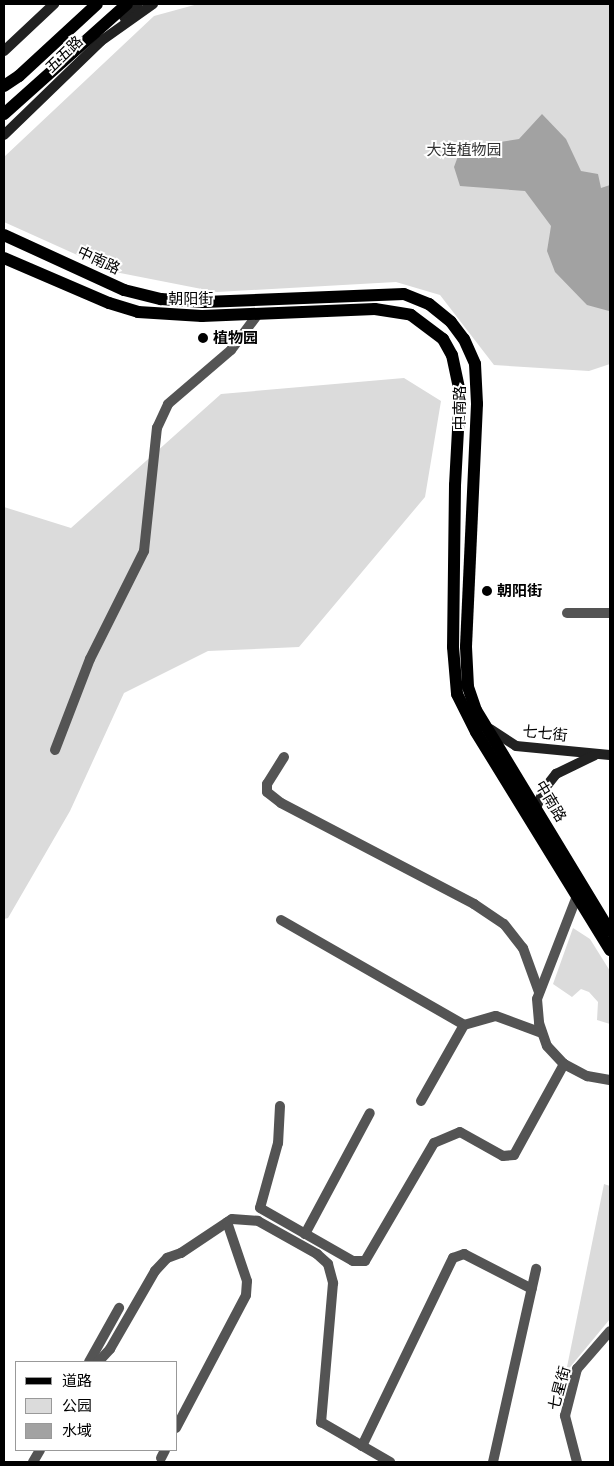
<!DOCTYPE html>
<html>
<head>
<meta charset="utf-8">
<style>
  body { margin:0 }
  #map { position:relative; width:614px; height:1466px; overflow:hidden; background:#fff; font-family:Poppins,"Noto Sans SC",sans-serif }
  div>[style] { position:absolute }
  .green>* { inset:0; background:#dbdbdb }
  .water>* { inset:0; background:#a2a2a2 }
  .minor>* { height:10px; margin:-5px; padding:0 5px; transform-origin:5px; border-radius:5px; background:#545454 }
  .secondary>* { height:10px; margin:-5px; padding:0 5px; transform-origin:5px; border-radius:5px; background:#212121 }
  .primary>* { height:12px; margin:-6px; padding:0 6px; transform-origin:6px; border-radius:6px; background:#000 }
  .dots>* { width:14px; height:14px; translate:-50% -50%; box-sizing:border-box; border:2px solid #fff; border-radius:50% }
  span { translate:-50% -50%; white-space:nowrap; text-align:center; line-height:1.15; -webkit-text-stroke:4px #fff; paint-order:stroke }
  .street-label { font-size:15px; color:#000 }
  .park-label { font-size:15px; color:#323232 }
  .poi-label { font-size:15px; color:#000; font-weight:700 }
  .left { translate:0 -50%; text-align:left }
  .frame { position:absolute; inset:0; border:5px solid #000; pointer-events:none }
  .legend { position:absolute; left:15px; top:1361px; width:162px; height:90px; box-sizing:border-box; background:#fff; border:1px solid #999; margin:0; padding:6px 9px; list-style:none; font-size:15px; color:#000 }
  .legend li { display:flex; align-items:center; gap:10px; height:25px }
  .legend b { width:25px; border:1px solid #999 }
</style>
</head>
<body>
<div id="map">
  <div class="green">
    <i style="clip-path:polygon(198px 4px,610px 4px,610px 364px,589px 371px,494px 365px,440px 295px,396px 282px,217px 292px,115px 272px,4px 222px,4px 157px,154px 16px)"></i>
    <i style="clip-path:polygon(404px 378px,441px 401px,425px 497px,299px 647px,208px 651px,124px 693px,70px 811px,8px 918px,4px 919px,4px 507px,71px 528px,221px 394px)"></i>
    <i style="clip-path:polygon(573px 928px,590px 939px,610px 971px,610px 1039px,610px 1024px,597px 1020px,598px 1002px,589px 992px,581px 989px,572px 997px,553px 984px)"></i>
    <i style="clip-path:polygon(604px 1184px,610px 1186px,610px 1319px,566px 1372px)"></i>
  </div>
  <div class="water">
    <i style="clip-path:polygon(542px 114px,566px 139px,581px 171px,598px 174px,601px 188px,610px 185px,609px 311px,587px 305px,555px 272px,547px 251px,551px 226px,525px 191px,460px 186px,454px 167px,461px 148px,519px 139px)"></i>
  </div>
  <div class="minor">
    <i style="left:567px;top:613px;width:43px"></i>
    <i style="left:55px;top:750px;width:97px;rotate:-69deg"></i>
    <i style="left:90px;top:659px;width:121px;rotate:-63.4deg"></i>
    <i style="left:144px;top:551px;width:124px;rotate:-84deg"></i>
    <i style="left:157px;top:428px;width:26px;rotate:-65deg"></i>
    <i style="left:168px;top:404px;width:83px;rotate:-40.6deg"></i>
    <i style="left:231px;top:350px;width:45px;rotate:-53.1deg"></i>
    <i style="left:284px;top:757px;width:32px;rotate:122deg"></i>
    <i style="left:267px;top:784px;width:8px;rotate:90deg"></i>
    <i style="left:267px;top:792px;width:18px;rotate:38deg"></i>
    <i style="left:281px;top:803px;width:218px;rotate:27.6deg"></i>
    <i style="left:474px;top:904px;width:36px;rotate:34deg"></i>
    <i style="left:504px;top:924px;width:31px;rotate:52deg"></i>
    <i style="left:523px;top:948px;width:47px;rotate:70deg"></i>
    <i style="left:577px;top:896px;width:110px;rotate:111.2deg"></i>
    <i style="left:537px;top:999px;width:24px;rotate:85deg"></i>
    <i style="left:539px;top:1023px;width:24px;rotate:71deg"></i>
    <i style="left:547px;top:1046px;width:25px;rotate:47deg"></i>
    <i style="left:564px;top:1064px;width:26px;rotate:28deg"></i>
    <i style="left:587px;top:1076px;width:23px;rotate:10deg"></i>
    <i style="left:281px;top:920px;width:211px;rotate:29.8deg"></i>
    <i style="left:421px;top:1101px;width:87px;rotate:-60.5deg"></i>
    <i style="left:464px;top:1025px;width:33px;rotate:-16deg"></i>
    <i style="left:496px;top:1016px;width:49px;rotate:20.3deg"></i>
    <i style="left:280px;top:1106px;width:37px;rotate:93deg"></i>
    <i style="left:278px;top:1143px;width:67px;rotate:105.5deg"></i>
    <i style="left:260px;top:1208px;width:107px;rotate:29.7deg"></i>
    <i style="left:353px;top:1261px;width:12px"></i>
    <i style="left:365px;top:1261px;width:137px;rotate:-59.7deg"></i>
    <i style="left:434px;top:1143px;width:28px;rotate:-23deg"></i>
    <i style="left:460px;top:1132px;width:49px;rotate:29.2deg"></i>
    <i style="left:503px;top:1156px;width:11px;rotate:-5deg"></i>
    <i style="left:514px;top:1155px;width:104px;rotate:-61.2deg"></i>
    <i style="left:305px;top:1234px;width:137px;rotate:-61.8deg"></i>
    <i style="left:89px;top:1362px;width:62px;rotate:-60.9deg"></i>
    <i style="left:98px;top:1362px;width:18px;rotate:-47deg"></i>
    <i style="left:110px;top:1349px;width:90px;rotate:-60deg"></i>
    <i style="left:155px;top:1271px;width:18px;rotate:-47deg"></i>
    <i style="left:167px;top:1258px;width:15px;rotate:-20deg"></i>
    <i style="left:181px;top:1253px;width:61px;rotate:-33.7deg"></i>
    <i style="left:232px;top:1219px;width:26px;rotate:4deg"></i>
    <i style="left:258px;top:1221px;width:68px;rotate:29.2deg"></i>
    <i style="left:317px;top:1254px;width:15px;rotate:42deg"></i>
    <i style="left:328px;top:1264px;width:20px;rotate:75deg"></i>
    <i style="left:333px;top:1283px;width:140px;rotate:94.9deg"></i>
    <i style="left:321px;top:1422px;width:80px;rotate:30.1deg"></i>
    <i style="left:176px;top:1428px;width:150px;rotate:-62.2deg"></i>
    <i style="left:246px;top:1295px;width:14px;rotate:-86deg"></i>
    <i style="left:247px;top:1281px;width:62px;rotate:-108.7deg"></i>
    <i style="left:362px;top:1446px;width:209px;rotate:-64.2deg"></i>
    <i style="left:453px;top:1258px;width:12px;rotate:-20deg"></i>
    <i style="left:464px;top:1254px;width:76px;rotate:27.2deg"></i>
    <i style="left:161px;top:1458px;width:9px;rotate:-63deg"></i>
    <i style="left:33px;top:1462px;width:14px;rotate:-60deg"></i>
    <i style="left:493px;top:1462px;width:198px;rotate:-77.4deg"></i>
    <i style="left:577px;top:1462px;width:48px;rotate:-104.6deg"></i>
    <i style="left:565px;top:1416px;width:49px;rotate:-75.7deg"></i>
    <i style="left:577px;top:1369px;width:50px;rotate:-49deg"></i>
  </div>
  <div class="secondary">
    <i style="left:124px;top:17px;width:19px;rotate:-43deg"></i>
    <i style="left:4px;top:51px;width:69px;rotate:-43.2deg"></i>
    <i style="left:4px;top:135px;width:135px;rotate:-44.1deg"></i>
    <i style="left:101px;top:41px;width:64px;rotate:-35.4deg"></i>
    <i style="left:490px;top:729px;width:31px;rotate:33deg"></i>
    <i style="left:516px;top:746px;width:94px;rotate:5.5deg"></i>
    <i style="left:534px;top:812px;width:26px;rotate:-65deg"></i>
    <i style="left:545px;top:788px;width:18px;rotate:-52deg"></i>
    <i style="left:556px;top:774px;width:43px;rotate:-26deg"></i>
  </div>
  <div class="primary">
    <i style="left:4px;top:86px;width:18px;rotate:-34deg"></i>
    <i style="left:19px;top:76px;width:106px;rotate:-42.7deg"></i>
    <i style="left:4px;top:114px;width:165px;rotate:-41.8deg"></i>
    <i style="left:4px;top:235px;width:132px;rotate:24.6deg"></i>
    <i style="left:124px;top:290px;width:38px;rotate:14deg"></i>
    <i style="left:161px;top:299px;width:43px;rotate:4deg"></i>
    <i style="left:204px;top:302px;width:200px;rotate:-2.3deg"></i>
    <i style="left:404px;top:294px;width:27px;rotate:22deg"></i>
    <i style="left:429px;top:304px;width:28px;rotate:39deg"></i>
    <i style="left:451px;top:322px;width:21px;rotate:53deg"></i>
    <i style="left:464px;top:339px;width:27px;rotate:66deg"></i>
    <i style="left:475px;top:364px;width:40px;rotate:87.1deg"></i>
    <i style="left:477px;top:404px;width:243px;rotate:92.6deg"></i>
    <i style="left:466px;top:647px;width:40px;rotate:87.1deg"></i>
    <i style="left:468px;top:687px;width:24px;rotate:71deg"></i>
    <i style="left:476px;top:710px;width:258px;rotate:58.8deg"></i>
    <i style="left:4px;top:258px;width:114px;rotate:23.2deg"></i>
    <i style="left:109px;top:303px;width:30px;rotate:17deg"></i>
    <i style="left:138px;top:312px;width:64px;rotate:3.6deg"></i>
    <i style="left:202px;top:316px;width:173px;rotate:-2.3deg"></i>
    <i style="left:375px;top:309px;width:36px;rotate:9deg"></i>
    <i style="left:411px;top:315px;width:40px;rotate:37deg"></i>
    <i style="left:443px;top:339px;width:18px;rotate:61deg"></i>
    <i style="left:452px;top:355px;width:39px;rotate:78deg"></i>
    <i style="left:460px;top:393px;width:92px;rotate:93.1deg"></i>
    <i style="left:455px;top:485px;width:162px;rotate:90.7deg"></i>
    <i style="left:453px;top:647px;width:47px;rotate:85.1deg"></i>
    <i style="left:457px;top:694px;width:42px;rotate:63.4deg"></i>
    <i style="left:476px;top:732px;width:256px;rotate:58.4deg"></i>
  </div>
  <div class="dots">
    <i style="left:203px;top:338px;background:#000"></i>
    <i style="left:487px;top:591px;background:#000"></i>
  </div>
  <div class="street-label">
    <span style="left:64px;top:54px;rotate:-44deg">五五路</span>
    <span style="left:99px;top:260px;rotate:25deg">中南路</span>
    <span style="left:191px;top:299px">朝阳街</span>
    <span style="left:460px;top:408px;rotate:-90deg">中南路</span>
    <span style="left:545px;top:733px;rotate:6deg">七七街</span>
    <span style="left:551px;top:801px;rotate:59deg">中南路</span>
    <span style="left:559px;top:1388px;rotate:-75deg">七星街</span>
  </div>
  <div class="park-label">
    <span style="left:464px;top:150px">大连植物园</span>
  </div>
  <div class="poi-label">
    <span class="left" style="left:213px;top:338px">植物园</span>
    <span class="left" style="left:497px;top:591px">朝阳街</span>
  </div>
  <div class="frame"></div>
  <ul class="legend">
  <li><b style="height:6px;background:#000"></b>道路</li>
  <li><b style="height:14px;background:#dbdbdb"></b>公园</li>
  <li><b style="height:14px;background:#a2a2a2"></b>水域</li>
  </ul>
</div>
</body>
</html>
